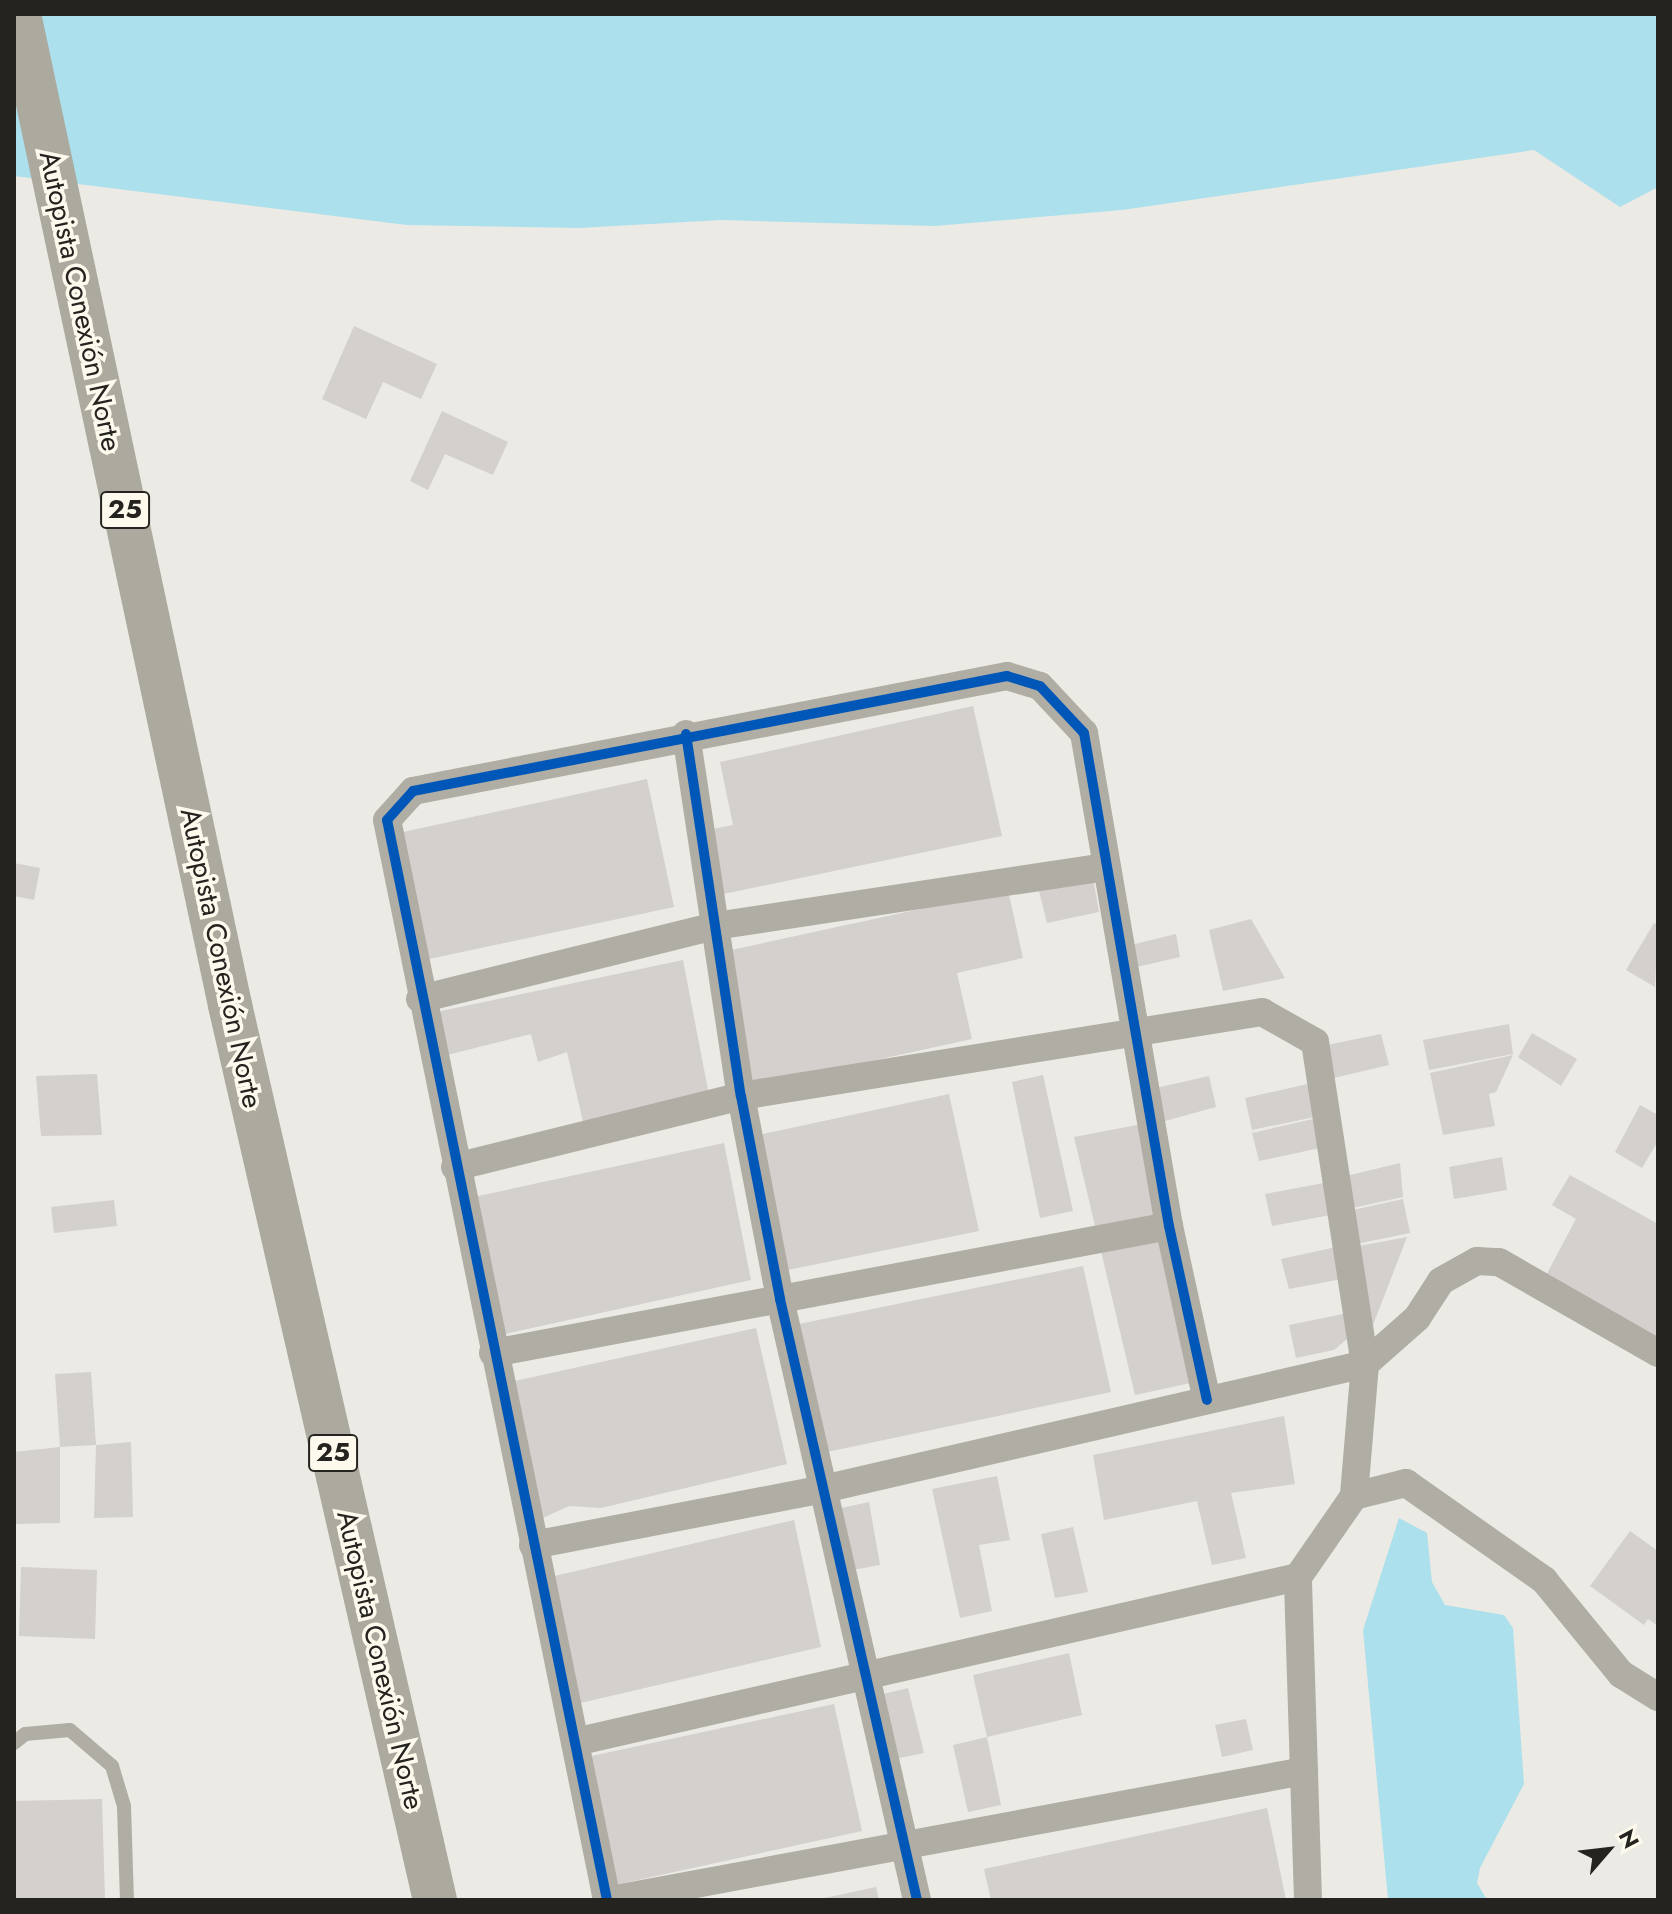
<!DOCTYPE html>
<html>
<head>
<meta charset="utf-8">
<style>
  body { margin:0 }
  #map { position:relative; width:1672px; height:1914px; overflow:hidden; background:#eceae4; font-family:Jost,sans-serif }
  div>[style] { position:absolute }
  .water>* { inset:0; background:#ace0ec }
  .building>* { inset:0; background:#d4d0cd }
  .lane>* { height:14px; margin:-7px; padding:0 7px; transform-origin:7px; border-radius:7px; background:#b0ada5 }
  .street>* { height:28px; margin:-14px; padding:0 14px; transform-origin:14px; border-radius:14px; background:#b0ada5 }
  .highway>* { height:44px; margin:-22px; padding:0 22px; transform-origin:22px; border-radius:22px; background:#aca99e }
  .cycleway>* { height:10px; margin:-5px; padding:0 5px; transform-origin:5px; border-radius:5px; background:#0057b8 }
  span { translate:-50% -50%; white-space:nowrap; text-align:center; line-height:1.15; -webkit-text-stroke:7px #fdfaed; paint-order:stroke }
  .shield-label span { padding:2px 6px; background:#fdfaed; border:2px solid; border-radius:6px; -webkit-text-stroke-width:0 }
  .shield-label { font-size:26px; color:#24231f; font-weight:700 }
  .street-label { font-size:28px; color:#24231f }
  .frame { position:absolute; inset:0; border:16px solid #24231f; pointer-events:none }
  .north { position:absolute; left:1568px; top:1810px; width:80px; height:80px; -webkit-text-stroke:6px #fdfaed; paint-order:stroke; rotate:62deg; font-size:22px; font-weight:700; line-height:32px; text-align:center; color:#24231f }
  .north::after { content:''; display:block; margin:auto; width:28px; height:36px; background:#24231f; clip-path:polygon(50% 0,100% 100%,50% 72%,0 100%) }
</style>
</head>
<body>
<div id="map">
  <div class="water">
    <i style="clip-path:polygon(14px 14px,1658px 14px,1658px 187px,1620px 207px,1534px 150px,1122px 210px,935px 226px,722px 220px,579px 228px,407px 225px,14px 176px)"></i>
    <i style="clip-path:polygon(1399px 1518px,1427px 1533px,1432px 1582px,1445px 1605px,1504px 1615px,1513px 1628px,1524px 1784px,1480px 1868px,1477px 1883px,1487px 1900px,1388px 1900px,1363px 1630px)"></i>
  </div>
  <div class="building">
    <i style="clip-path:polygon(354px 326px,437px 364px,421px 399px,383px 382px,366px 419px,322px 399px)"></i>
    <i style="clip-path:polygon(442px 411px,508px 442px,493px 475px,445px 454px,428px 490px,410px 481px)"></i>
    <i style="clip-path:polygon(973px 706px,1002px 836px,714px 896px,703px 831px,733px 825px,720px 762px)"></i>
    <i style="clip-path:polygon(647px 779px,674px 907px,420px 961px,394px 834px)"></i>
    <i style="clip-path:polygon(14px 863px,40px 868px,34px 900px,14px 896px)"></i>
    <i style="clip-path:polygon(1093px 878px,1099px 912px,1047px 923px,1039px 891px)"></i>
    <i style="clip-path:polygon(1008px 890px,1023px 958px,957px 973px,972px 1039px,748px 1088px,722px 952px)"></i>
    <i style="clip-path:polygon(1251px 919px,1285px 978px,1223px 991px,1209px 930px)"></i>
    <i style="clip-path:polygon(1654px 923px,1658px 925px,1655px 987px,1626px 970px)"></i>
    <i style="clip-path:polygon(1176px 934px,1180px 957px,1128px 969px,1123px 947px)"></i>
    <i style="clip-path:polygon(683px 960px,709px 1095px,583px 1122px,567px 1052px,538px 1062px,531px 1034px,435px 1058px,427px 1014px)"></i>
    <i style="clip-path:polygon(1509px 1024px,1513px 1054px,1429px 1070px,1423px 1040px)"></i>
    <i style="clip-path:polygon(1532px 1033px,1577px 1059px,1561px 1086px,1518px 1057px)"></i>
    <i style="clip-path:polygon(1381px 1034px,1389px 1065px,1325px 1080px,1317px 1047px)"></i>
    <i style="clip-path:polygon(1513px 1055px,1496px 1092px,1489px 1094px,1495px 1126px,1443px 1135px,1430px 1073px)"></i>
    <i style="clip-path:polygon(97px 1074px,102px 1135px,41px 1136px,36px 1076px)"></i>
    <i style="clip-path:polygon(1043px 1075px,1073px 1211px,1040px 1218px,1012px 1082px)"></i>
    <i style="clip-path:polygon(1209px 1076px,1216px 1107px,1154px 1124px,1147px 1090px)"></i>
    <i style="clip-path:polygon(1308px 1084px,1315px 1117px,1252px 1130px,1245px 1098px)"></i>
    <i style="clip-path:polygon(949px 1094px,979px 1231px,788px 1270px,758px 1135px)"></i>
    <i style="clip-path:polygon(1640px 1105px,1658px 1115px,1658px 1141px,1642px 1168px,1615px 1152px)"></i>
    <i style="clip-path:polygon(1313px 1119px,1320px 1148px,1259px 1161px,1252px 1133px)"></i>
    <i style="clip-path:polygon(1142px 1124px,1200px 1381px,1135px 1395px,1074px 1137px)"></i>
    <i style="clip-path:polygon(724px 1143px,751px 1280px,496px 1336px,469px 1198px)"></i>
    <i style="clip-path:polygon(1502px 1157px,1507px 1190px,1454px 1199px,1449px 1167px)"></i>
    <i style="clip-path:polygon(1400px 1163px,1403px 1197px,1343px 1210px,1338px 1178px)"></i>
    <i style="clip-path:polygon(1570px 1175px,1658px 1224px,1658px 1338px,1543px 1281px,1576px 1219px,1552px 1205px)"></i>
    <i style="clip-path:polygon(1329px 1182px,1336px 1214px,1272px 1226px,1265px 1194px)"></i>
    <i style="clip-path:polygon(1403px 1199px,1410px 1233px,1351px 1245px,1344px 1212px)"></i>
    <i style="clip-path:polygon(114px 1200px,117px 1226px,54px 1233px,51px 1207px)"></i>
    <i style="clip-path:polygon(1407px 1237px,1368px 1338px,1348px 1248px)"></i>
    <i style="clip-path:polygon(1341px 1246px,1347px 1278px,1289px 1289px,1281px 1259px)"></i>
    <i style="clip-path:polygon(1083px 1266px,1111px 1392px,827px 1452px,799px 1324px)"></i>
    <i style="clip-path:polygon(1348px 1313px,1353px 1334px,1334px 1350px,1296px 1358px,1289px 1325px)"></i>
    <i style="clip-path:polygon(756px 1328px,787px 1464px,601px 1508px,569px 1506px,534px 1522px,510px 1382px)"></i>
    <i style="clip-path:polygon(91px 1372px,96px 1445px,60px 1447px,55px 1374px)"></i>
    <i style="clip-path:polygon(1284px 1416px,1295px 1484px,1231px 1493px,1246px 1558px,1212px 1565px,1197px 1501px,1104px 1520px,1093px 1455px)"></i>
    <i style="clip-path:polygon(131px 1442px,133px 1517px,94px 1518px,96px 1445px)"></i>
    <i style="clip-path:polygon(60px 1447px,60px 1523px,14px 1524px,14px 1452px)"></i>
    <i style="clip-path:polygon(997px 1476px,1010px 1540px,979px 1545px,992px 1611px,960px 1618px,932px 1489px)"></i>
    <i style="clip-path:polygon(869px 1502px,880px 1565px,853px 1570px,837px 1509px)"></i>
    <i style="clip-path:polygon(794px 1520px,821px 1647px,572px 1705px,546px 1578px)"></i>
    <i style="clip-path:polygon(1073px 1527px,1088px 1592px,1055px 1598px,1041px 1534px)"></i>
    <i style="clip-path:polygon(1630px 1531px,1658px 1551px,1658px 1626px,1648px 1619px,1644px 1625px,1590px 1586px)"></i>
    <i style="clip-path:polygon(21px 1567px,97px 1570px,95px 1639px,19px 1636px)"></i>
    <i style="clip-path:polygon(1069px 1653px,1082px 1715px,987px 1737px,973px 1675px)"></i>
    <i style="clip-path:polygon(908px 1688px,924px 1753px,890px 1760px,875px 1696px)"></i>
    <i style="clip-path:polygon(834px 1704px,862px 1831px,610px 1886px,582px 1758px)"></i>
    <i style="clip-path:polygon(1246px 1719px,1253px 1750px,1222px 1757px,1215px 1725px)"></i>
    <i style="clip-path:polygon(987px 1737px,1001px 1805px,968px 1812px,953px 1745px)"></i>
    <i style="clip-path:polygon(102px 1799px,105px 1900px,14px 1900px,14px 1801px)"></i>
    <i style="clip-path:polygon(1267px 1808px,1286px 1900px,991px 1900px,984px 1869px)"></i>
    <i style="clip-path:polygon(876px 1887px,879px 1900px,820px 1900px,820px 1899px)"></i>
  </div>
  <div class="lane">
    <i style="left:14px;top:1743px;width:14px;rotate:-39deg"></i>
    <i style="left:25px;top:1734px;width:45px;rotate:-5.1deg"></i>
    <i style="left:70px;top:1730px;width:55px;rotate:40.6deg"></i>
    <i style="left:112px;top:1766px;width:42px;rotate:73.3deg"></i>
    <i style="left:124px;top:1806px;width:94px;rotate:88.2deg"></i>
  </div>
  <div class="street">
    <i style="left:686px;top:734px;width:366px;rotate:81.4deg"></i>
    <i style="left:741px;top:1096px;width:207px;rotate:79.1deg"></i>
    <i style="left:780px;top:1299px;width:616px;rotate:77.16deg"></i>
    <i style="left:420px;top:999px;width:304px;rotate:-13.9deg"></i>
    <i style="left:715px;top:926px;width:396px;rotate:-8.6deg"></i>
    <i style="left:455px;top:1167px;width:295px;rotate:-13.9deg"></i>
    <i style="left:741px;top:1096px;width:528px;rotate:-9.16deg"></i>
    <i style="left:1262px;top:1012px;width:61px;rotate:29.5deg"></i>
    <i style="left:1315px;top:1042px;width:326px;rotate:81.2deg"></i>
    <i style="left:1365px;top:1364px;width:132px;rotate:94.8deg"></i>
    <i style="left:493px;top:1353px;width:688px;rotate:-10.64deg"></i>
    <i style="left:533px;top:1545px;width:291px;rotate:-10.9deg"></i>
    <i style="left:819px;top:1490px;width:560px;rotate:-12.99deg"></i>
    <i style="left:1365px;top:1364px;width:69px;rotate:-41.5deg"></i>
    <i style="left:1417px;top:1318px;width:44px;rotate:-57deg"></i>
    <i style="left:1441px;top:1281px;width:41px;rotate:-29.1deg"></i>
    <i style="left:1477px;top:1261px;width:22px;rotate:3deg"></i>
    <i style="left:1499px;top:1262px;width:183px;rotate:29.8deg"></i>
    <i style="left:575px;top:1742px;width:742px;rotate:-12.86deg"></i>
    <i style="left:607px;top:1900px;width:1102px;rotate:-101.51deg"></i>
    <i style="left:387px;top:820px;width:39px;rotate:-48deg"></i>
    <i style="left:413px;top:791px;width:605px;rotate:-10.96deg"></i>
    <i style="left:1007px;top:676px;width:34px;rotate:17deg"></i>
    <i style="left:1040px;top:686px;width:64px;rotate:46.9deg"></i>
    <i style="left:1084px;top:733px;width:500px;rotate:80.22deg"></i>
    <i style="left:1169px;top:1226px;width:178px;rotate:77.7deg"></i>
    <i style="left:610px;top:1900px;width:706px;rotate:-10.53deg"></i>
    <i style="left:1308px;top:1900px;width:323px;rotate:-91.8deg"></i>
    <i style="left:1298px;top:1577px;width:98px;rotate:-55.3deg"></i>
    <i style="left:1354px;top:1496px;width:54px;rotate:-14deg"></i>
    <i style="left:1406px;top:1483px;width:169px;rotate:35.1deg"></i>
    <i style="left:1544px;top:1580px;width:122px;rotate:50.7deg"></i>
    <i style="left:1621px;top:1674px;width:44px;rotate:31.9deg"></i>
  </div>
  <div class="highway">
    <i style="left:19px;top:14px;width:1013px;rotate:77.98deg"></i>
    <i style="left:230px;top:1005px;width:918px;rotate:77.1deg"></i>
  </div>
  <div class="cycleway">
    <i style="left:686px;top:734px;width:366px;rotate:81.4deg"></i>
    <i style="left:741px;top:1096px;width:207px;rotate:79.1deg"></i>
    <i style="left:780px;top:1299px;width:616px;rotate:77.16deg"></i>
    <i style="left:607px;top:1900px;width:1102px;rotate:-101.51deg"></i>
    <i style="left:387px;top:820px;width:39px;rotate:-48deg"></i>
    <i style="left:413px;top:791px;width:605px;rotate:-10.96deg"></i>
    <i style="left:1007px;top:676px;width:34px;rotate:17deg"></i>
    <i style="left:1040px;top:686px;width:64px;rotate:46.9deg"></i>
    <i style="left:1084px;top:733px;width:500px;rotate:80.22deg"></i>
    <i style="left:1169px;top:1226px;width:178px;rotate:77.7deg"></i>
  </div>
  <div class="shield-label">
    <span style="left:125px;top:510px">25</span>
    <span style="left:333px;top:1453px">25</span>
  </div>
  <div class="street-label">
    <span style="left:80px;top:301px;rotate:78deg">Autopista Conexión Norte</span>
    <span style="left:221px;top:958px;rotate:78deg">Autopista Conexión Norte</span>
    <span style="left:380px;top:1660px;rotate:77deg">Autopista Conexión Norte</span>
  </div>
  <div class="frame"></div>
  <div class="north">N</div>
</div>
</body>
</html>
